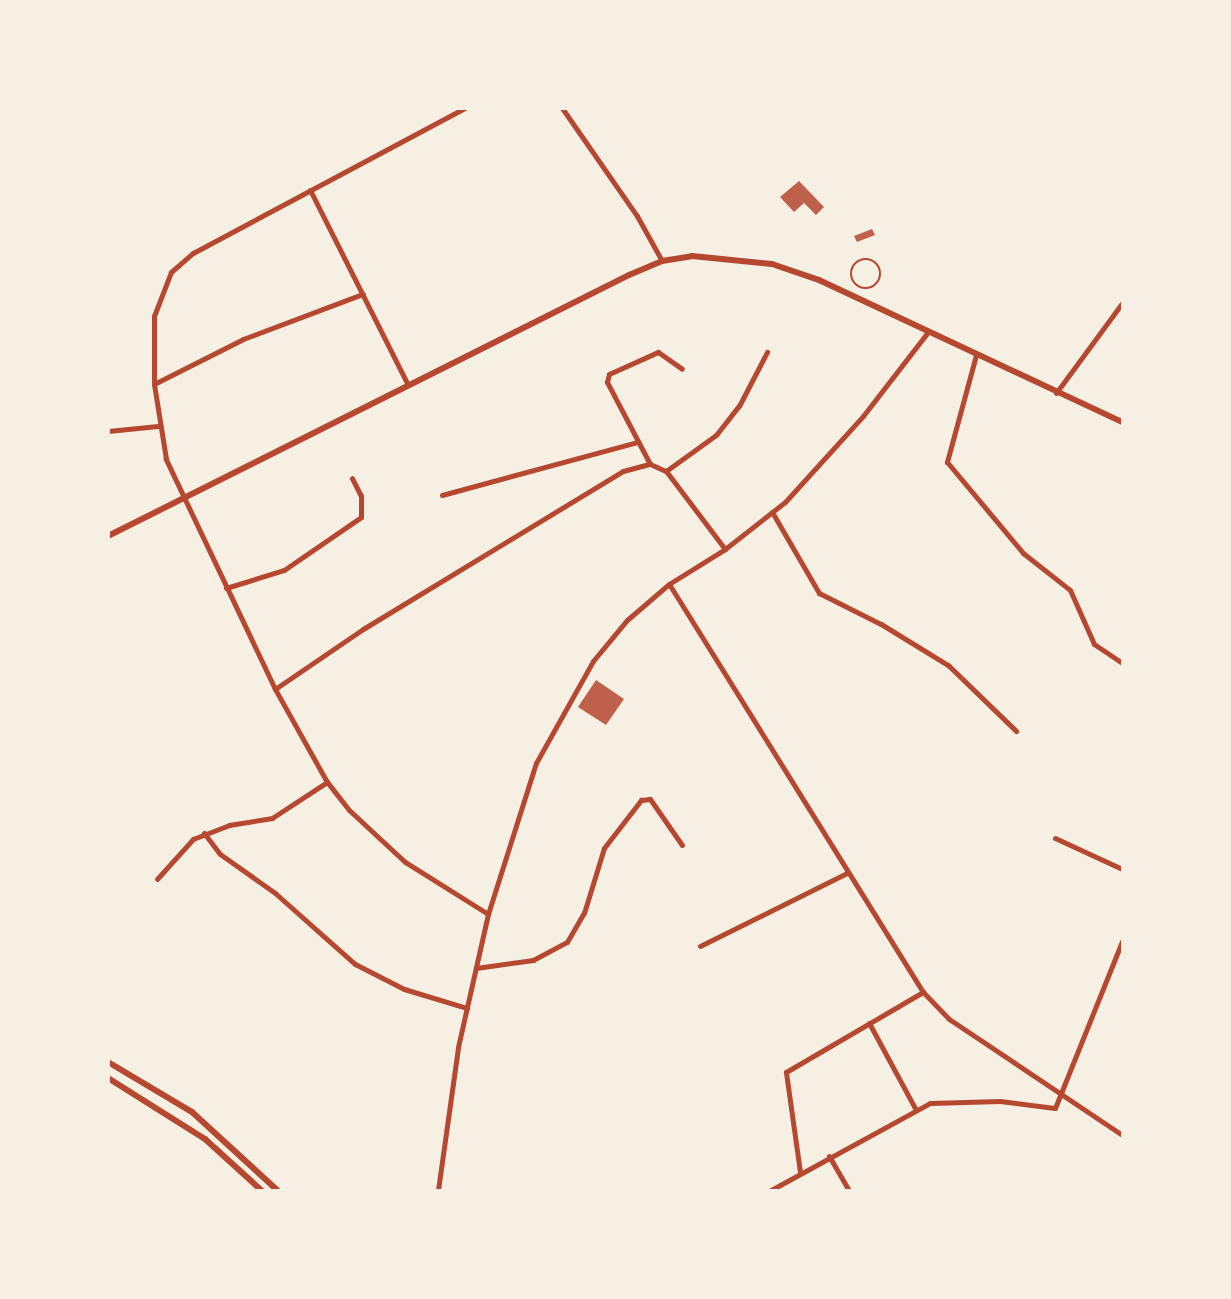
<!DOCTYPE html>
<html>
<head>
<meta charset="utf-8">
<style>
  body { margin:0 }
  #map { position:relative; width:1231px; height:1299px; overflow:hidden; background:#f6efe4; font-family:"Asap Condensed",sans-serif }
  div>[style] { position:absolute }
  .building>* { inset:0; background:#bf614a }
  .service>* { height:2.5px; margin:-1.25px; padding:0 1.25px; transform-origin:1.25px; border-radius:1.25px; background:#b5482f }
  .service>.ring { margin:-1.25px; padding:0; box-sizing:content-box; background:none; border:2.5px solid #b5482f; border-radius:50% }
  .minor>* { height:5px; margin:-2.5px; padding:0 2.5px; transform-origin:2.5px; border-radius:2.5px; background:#b5482f }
  .tertiary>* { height:6px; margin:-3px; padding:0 3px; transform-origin:3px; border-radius:3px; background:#b5482f }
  span { translate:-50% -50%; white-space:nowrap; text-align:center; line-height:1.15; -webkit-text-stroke:5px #f6efe4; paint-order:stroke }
  .frame { position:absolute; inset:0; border:110px solid #f6efe4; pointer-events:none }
</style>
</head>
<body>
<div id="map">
  <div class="building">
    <i style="clip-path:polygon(799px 181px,824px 207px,816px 215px,804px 203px,794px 212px,780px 197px)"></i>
    <i style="clip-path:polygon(872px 229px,875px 235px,857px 242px,854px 236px)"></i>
    <i style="clip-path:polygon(596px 680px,624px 699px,606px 725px,578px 707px)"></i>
  </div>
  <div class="service">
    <i class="ring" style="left:851px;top:259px;width:27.5px;height:27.5px"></i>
  </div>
  <div class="minor">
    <i style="left:562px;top:108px;width:131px;rotate:55.2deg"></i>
    <i style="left:637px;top:216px;width:51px;rotate:60.9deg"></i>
    <i style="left:310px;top:190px;width:218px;rotate:63.3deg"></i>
    <i style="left:976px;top:355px;width:111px;rotate:105.2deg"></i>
    <i style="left:947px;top:462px;width:119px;rotate:50.1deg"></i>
    <i style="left:1023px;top:553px;width:60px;rotate:38.2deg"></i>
    <i style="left:1070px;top:590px;width:59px;rotate:66deg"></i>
    <i style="left:1094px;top:644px;width:34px;rotate:34deg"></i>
    <i style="left:154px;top:384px;width:100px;rotate:-26.8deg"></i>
    <i style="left:243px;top:339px;width:128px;rotate:-20.6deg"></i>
    <i style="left:1056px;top:393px;width:112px;rotate:-53.7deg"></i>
    <i style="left:108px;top:431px;width:50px;rotate:-5.7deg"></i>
    <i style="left:650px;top:464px;width:93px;rotate:-117.7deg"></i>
    <i style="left:607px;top:382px;width:8px;rotate:-76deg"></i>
    <i style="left:609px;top:374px;width:54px;rotate:-24.2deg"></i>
    <i style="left:658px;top:352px;width:29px;rotate:35deg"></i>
    <i style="left:666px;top:471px;width:62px;rotate:-35.8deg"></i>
    <i style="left:716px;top:435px;width:37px;rotate:-52deg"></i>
    <i style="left:739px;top:406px;width:61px;rotate:-62.6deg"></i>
    <i style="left:442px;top:495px;width:202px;rotate:-15.2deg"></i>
    <i style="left:772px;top:512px;width:94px;rotate:59.9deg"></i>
    <i style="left:819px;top:593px;width:69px;rotate:26.6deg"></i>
    <i style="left:881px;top:624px;width:79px;rotate:31.5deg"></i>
    <i style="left:948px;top:665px;width:95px;rotate:44.1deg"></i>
    <i style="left:669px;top:584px;width:66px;rotate:-32deg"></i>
    <i style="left:725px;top:549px;width:76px;rotate:-38.1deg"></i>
    <i style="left:785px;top:502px;width:116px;rotate:-47.8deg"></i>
    <i style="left:863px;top:416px;width:106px;rotate:-52.3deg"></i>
    <i style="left:226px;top:588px;width:61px;rotate:-17.2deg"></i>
    <i style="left:284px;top:570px;width:93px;rotate:-34.5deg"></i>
    <i style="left:361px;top:517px;width:21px;rotate:-90deg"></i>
    <i style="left:361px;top:496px;width:20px;rotate:-117deg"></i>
    <i style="left:275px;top:689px;width:255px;rotate:-115.4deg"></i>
    <i style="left:166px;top:459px;width:76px;rotate:-99.1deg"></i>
    <i style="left:154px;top:384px;width:68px;rotate:-90deg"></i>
    <i style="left:154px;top:316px;width:47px;rotate:-68.9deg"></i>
    <i style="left:171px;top:272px;width:29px;rotate:-41deg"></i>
    <i style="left:193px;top:253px;width:308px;rotate:-28.1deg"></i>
    <i style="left:204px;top:833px;width:26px;rotate:53deg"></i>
    <i style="left:220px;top:854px;width:67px;rotate:35.3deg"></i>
    <i style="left:275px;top:893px;width:107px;rotate:41.6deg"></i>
    <i style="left:355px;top:964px;width:55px;rotate:27deg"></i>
    <i style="left:404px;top:989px;width:66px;rotate:16.8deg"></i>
    <i style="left:1055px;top:838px;width:74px;rotate:24.8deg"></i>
    <i style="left:157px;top:879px;width:54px;rotate:-48deg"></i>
    <i style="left:193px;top:839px;width:39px;rotate:-21deg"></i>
    <i style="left:229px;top:825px;width:44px;rotate:-9.2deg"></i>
    <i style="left:272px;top:818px;width:66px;rotate:-33.2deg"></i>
    <i style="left:488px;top:914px;width:98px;rotate:-147.9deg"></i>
    <i style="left:405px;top:862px;width:76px;rotate:-137.1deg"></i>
    <i style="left:349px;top:810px;width:36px;rotate:-128deg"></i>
    <i style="left:327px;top:782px;width:107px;rotate:-119.2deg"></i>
    <i style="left:275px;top:689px;width:107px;rotate:-34.3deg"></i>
    <i style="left:363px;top:629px;width:304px;rotate:-31.3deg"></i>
    <i style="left:623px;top:471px;width:28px;rotate:-15deg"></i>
    <i style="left:650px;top:464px;width:17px;rotate:24deg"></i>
    <i style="left:666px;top:471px;width:98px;rotate:52.9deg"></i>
    <i style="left:700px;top:946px;width:164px;rotate:-26.4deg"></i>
    <i style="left:476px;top:968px;width:58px;rotate:-8deg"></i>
    <i style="left:533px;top:960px;width:38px;rotate:-28deg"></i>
    <i style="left:567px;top:942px;width:34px;rotate:-60deg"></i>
    <i style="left:584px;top:913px;width:68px;rotate:-72.9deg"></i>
    <i style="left:604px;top:848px;width:61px;rotate:-52.4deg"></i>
    <i style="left:641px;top:800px;width:9px;rotate:-6deg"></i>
    <i style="left:650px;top:799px;width:56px;rotate:55.2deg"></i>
    <i style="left:869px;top:1023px;width:97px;rotate:61.6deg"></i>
    <i style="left:829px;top:1156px;width:39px;rotate:60deg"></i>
    <i style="left:800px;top:1172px;width:101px;rotate:-98deg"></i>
    <i style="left:786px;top:1072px;width:159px;rotate:-30.3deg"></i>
    <i style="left:438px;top:1190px;width:144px;rotate:-82deg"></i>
    <i style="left:458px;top:1047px;width:136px;rotate:-77.3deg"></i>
    <i style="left:488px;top:914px;width:158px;rotate:-72.4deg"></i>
    <i style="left:536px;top:763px;width:117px;rotate:-60.8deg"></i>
    <i style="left:593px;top:661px;width:53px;rotate:-50.3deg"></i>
    <i style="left:627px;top:620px;width:55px;rotate:-40.6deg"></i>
    <i style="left:669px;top:584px;width:481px;rotate:58.1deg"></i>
    <i style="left:923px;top:992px;width:37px;rotate:46deg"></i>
    <i style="left:949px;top:1019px;width:208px;rotate:33.8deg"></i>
    <i style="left:771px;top:1190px;width:181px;rotate:-28.7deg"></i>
    <i style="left:930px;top:1103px;width:70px;rotate:-1.6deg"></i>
    <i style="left:1000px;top:1101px;width:55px;rotate:7.3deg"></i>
    <i style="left:1055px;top:1108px;width:180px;rotate:-68.1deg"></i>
  </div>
  <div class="tertiary">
    <i style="left:108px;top:536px;width:583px;rotate:-26.61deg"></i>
    <i style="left:629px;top:275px;width:36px;rotate:-23deg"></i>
    <i style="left:662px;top:261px;width:30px;rotate:-9deg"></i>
    <i style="left:692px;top:256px;width:80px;rotate:5.7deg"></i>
    <i style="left:772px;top:264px;width:50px;rotate:18.8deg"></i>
    <i style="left:819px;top:280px;width:335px;rotate:25.1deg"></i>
    <i style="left:108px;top:1062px;width:98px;rotate:30.8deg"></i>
    <i style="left:192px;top:1112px;width:115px;rotate:42.5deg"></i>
    <i style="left:108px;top:1078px;width:115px;rotate:32.2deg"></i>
    <i style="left:205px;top:1139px;width:76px;rotate:42.3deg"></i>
  </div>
  <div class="frame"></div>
</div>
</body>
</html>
